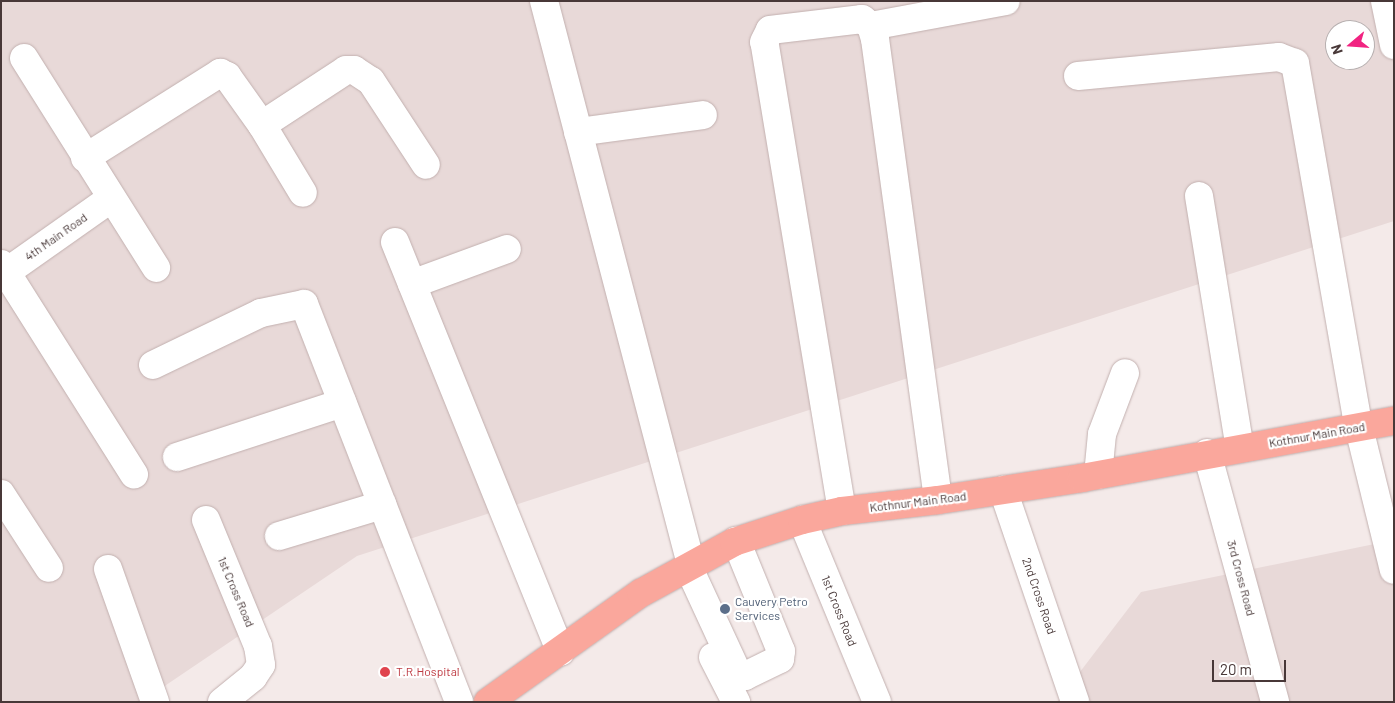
<!DOCTYPE html>
<html>
<head>
<meta charset="utf-8">
<style>
  body { margin:0 }
  #map { position:relative; width:1395px; height:703px; overflow:hidden; background:#f4eae9; font-family:Barlow,sans-serif }
  div>[style] { position:absolute }
  .residential>* { inset:0; background:#e8d9d8 }
  .roads { filter:drop-shadow(0 0 1px #c2b0af) drop-shadow(0 0 1px #c2b0af) }
  .minor>* { height:28px; margin:-14px; padding:0 14px; transform-origin:14px; border-radius:14px; background:#fff }
  .major>* { height:28px; margin:-14px; padding:0 14px; transform-origin:14px; border-radius:14px; background:#faa79c }
  .dots>* { width:14px; height:14px; translate:-50% -50%; box-sizing:border-box; border:2px solid #fff; border-radius:50% }
  span { translate:-50% -50%; white-space:nowrap; text-align:center; line-height:1.15; -webkit-text-stroke:4.5px #fff; paint-order:stroke }
  .street-label { font-size:12px; color:#483838 }
  .service-label { font-size:12px; color:#4e5e75 }
  .left { translate:0 -50%; text-align:left }
  .health-label { font-size:12px; color:#be3a42 }
  .frame { position:absolute; inset:0; border:2px solid #483838; pointer-events:none }
  .north { position:absolute; left:1325px; top:20px; width:50px; height:50px; box-sizing:border-box; background:#fff; border:1px solid #b6afaf; border-radius:50%; rotate:252deg; font-size:14px; font-weight:700; line-height:20px; text-align:center; color:#483838 }
  .north::after { content:''; display:block; margin:auto; width:18px; height:22px; background:#f12381; clip-path:polygon(50% 0,100% 100%,50% 72%,0 100%) }
  .scale { position:absolute; left:1212px; top:660px; width:74px; height:22px; box-sizing:border-box; border:2px solid #483838; border-top:0; padding-left:6px; font-size:15px; line-height:18px; white-space:nowrap; color:#483838; -webkit-text-stroke:4px #fff; paint-order:stroke }
</style>
</head>
<body>
<div id="map">
  <div class="residential">
    <i style="clip-path:polygon(evenodd,1px 1px,1394px 1px,1394px 221px,357px 556px,141px 702px,1px 702px,1px 1px,1335px 30px,1365px 30px,1365px 60px,1335px 60px,1335px 30px)"></i>
    <i style="clip-path:polygon(1394px 540px,1394px 702px,1057px 702px,1141px 592px)"></i>
  </div>
  <div class="roads">
    <div class="minor">
      <i style="left:544px;top:1px;width:582px;rotate:75.37deg"></i>
      <i style="left:1385px;top:1px;width:45px;rotate:78.4deg"></i>
      <i style="left:871px;top:26px;width:137px;rotate:-10.5deg"></i>
      <i style="left:24px;top:58px;width:248px;rotate:57.8deg"></i>
      <i style="left:1078px;top:76px;width:202px;rotate:-5.4deg"></i>
      <i style="left:1279px;top:57px;width:17px;rotate:21deg"></i>
      <i style="left:1295px;top:63px;width:371px;rotate:80.1deg"></i>
      <i style="left:1359px;top:428px;width:146px;rotate:76.2deg"></i>
      <i style="left:262px;top:125px;width:100px;rotate:-33.2deg"></i>
      <i style="left:346px;top:70px;width:8px"></i>
      <i style="left:354px;top:70px;width:20px;rotate:33deg"></i>
      <i style="left:371px;top:81px;width:100px;rotate:56.8deg"></i>
      <i style="left:578px;top:132px;width:126px;rotate:-7.7deg"></i>
      <i style="left:85px;top:158px;width:160px;rotate:-32.2deg"></i>
      <i style="left:220px;top:73px;width:8px;rotate:23deg"></i>
      <i style="left:227px;top:76px;width:60px;rotate:54.5deg"></i>
      <i style="left:262px;top:125px;width:79px;rotate:58.9deg"></i>
      <i style="left:1199px;top:196px;width:255px;rotate:80.8deg"></i>
      <i style="left:395px;top:242px;width:442px;rotate:68deg"></i>
      <i style="left:1px;top:264px;width:249px;rotate:57.7deg"></i>
      <i style="left:1px;top:276px;width:133px;rotate:-35.2deg"></i>
      <i style="left:412px;top:284px;width:101px;rotate:-20.2deg"></i>
      <i style="left:153px;top:365px;width:120px;rotate:-25.7deg"></i>
      <i style="left:261px;top:313px;width:44px;rotate:-11.8deg"></i>
      <i style="left:304px;top:304px;width:427px;rotate:68.7deg"></i>
      <i style="left:1207px;top:453px;width:258px;rotate:74.7deg"></i>
      <i style="left:177px;top:457px;width:174px;rotate:-18.1deg"></i>
      <i style="left:1098px;top:475px;width:41px;rotate:-84.4deg"></i>
      <i style="left:1102px;top:434px;width:65px;rotate:-69.3deg"></i>
      <i style="left:1003px;top:490px;width:224px;rotate:71.2deg"></i>
      <i style="left:1px;top:494px;width:88px;rotate:57deg"></i>
      <i style="left:842px;top:511px;width:475px;rotate:-99.4deg"></i>
      <i style="left:764px;top:42px;width:13px;rotate:-63deg"></i>
      <i style="left:770px;top:30px;width:93px;rotate:-6.8deg"></i>
      <i style="left:862px;top:19px;width:11px;rotate:38deg"></i>
      <i style="left:871px;top:26px;width:14px;rotate:73deg"></i>
      <i style="left:875px;top:39px;width:465px;rotate:82.2deg"></i>
      <i style="left:206px;top:520px;width:136px;rotate:67.6deg"></i>
      <i style="left:258px;top:646px;width:19px;rotate:81deg"></i>
      <i style="left:261px;top:665px;width:14px;rotate:124deg"></i>
      <i style="left:253px;top:677px;width:40px;rotate:141deg"></i>
      <i style="left:802px;top:520px;width:197px;rotate:67.6deg"></i>
      <i style="left:279px;top:536px;width:108px;rotate:-16.8deg"></i>
      <i style="left:688px;top:566px;width:117px;rotate:65.2deg"></i>
      <i style="left:737px;top:672px;width:9px;rotate:27deg"></i>
      <i style="left:745px;top:676px;width:39px;rotate:-26deg"></i>
      <i style="left:780px;top:659px;width:8px;rotate:-83deg"></i>
      <i style="left:781px;top:651px;width:119px;rotate:-112.2deg"></i>
      <i style="left:108px;top:569px;width:141px;rotate:70.5deg"></i>
      <i style="left:713px;top:657px;width:51px;rotate:62.9deg"></i>
    </div>
    <div class="major">
      <i style="left:488px;top:702px;width:188px;rotate:-35.5deg"></i>
      <i style="left:641px;top:593px;width:106px;rotate:-28.7deg"></i>
      <i style="left:734px;top:542px;width:71px;rotate:-17.9deg"></i>
      <i style="left:802px;top:520px;width:41px;rotate:-12.7deg"></i>
      <i style="left:842px;top:511px;width:97px;rotate:-6.5deg"></i>
      <i style="left:938px;top:500px;width:146px;rotate:-8.7deg"></i>
      <i style="left:1082px;top:478px;width:317px;rotate:-10.4deg"></i>
    </div>
  </div>
  <div class="dots">
    <i style="left:725px;top:609px;background:#5c6f8a"></i>
    <i style="left:385px;top:672px;background:#e0444e"></i>
  </div>
  <div class="street-label">
    <span style="left:56px;top:237px;rotate:-35deg">4th Main Road</span>
    <span style="left:1317px;top:435px;rotate:-10deg">Kothnur Main Road</span>
    <span style="left:918px;top:502px;rotate:-7deg">Kothnur Main Road</span>
    <span style="left:1241px;top:578px;rotate:75deg">3rd Cross Road</span>
    <span style="left:236px;top:592px;rotate:67deg">1st Cross Road</span>
    <span style="left:1039px;top:596px;rotate:71deg">2nd Cross Road</span>
    <span style="left:839px;top:611px;rotate:68deg">1st Cross Road</span>
  </div>
  <div class="service-label">
    <span class="left" style="left:735px;top:609px">Cauvery Petro<br>Services</span>
  </div>
  <div class="health-label">
    <span class="left" style="left:396px;top:672px">T.R.Hospital</span>
  </div>
  <div class="frame"></div>
  <div class="north">N</div>
  <div class="scale">20 m</div>
</div>
</body>
</html>
